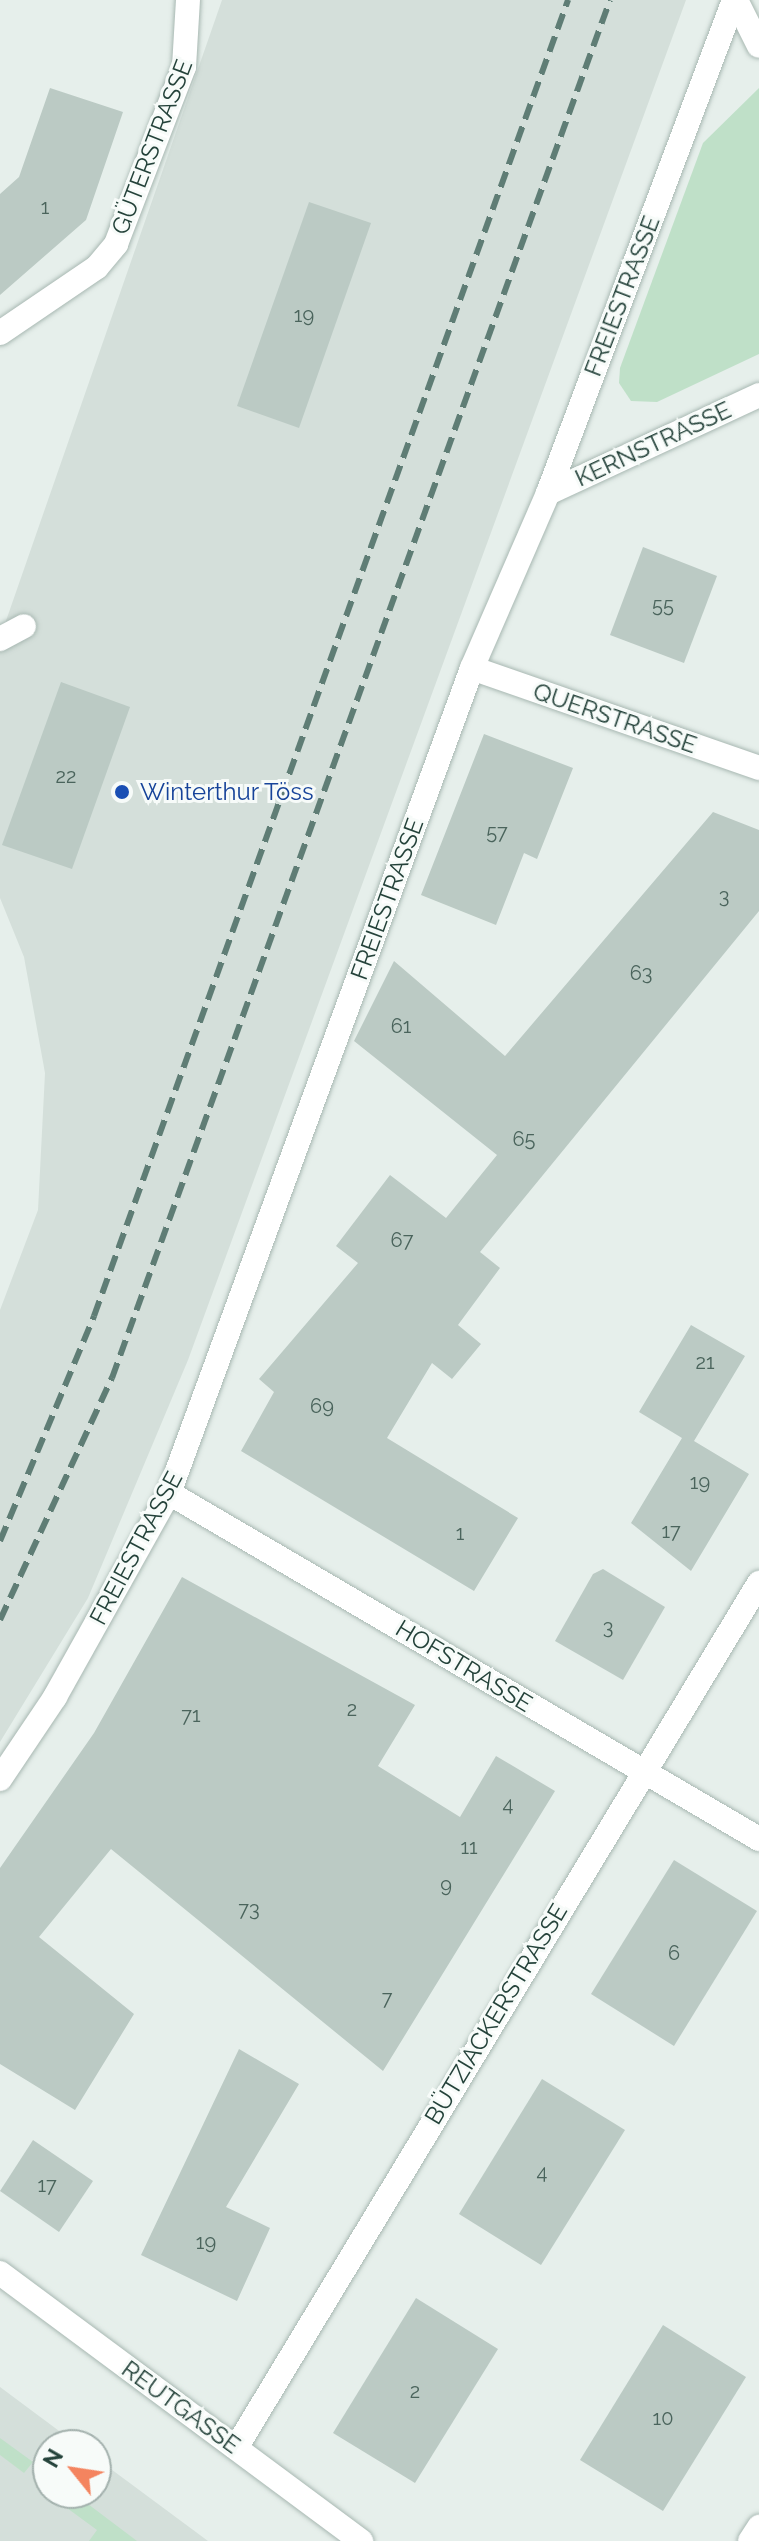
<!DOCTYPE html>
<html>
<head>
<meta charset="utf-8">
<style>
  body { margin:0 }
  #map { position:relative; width:759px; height:2541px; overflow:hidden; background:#e6efeb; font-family:Raleway,sans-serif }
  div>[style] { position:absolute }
  .built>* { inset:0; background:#d4dfda }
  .green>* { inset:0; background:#bfe0c8 }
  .building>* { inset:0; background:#bbcac4 }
  .roads { filter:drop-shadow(0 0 2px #a8b8b2) drop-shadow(0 0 2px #a8b8b2) }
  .street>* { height:24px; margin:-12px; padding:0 12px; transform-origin:12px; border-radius:12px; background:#fff }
  .secondary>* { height:24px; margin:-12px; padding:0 12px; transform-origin:12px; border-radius:12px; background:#fff }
  .rail>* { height:6px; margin-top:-3px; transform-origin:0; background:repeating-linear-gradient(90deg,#5f7d75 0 16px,transparent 0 24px) }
  .dots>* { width:22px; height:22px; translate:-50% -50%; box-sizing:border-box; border:4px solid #f7fbf9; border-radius:50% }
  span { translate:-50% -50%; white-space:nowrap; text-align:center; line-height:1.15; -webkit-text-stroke:6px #f7fbf9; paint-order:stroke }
  .number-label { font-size:20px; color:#4a645c }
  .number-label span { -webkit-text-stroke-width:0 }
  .street-label { font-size:24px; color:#24423a }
  .transit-label { font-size:24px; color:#164399 }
  .left { translate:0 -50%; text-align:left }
  .north { position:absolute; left:32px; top:2429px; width:80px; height:80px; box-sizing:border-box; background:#f7fbf9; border:2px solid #a3b1ad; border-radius:50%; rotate:300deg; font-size:22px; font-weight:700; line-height:32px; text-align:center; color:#24423a }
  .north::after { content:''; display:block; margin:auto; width:28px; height:36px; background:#f4845f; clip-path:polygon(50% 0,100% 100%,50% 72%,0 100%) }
</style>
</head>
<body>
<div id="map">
  <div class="built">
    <i style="clip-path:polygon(222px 0,686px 0,188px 1360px,88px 1598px,0 1742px,0 1310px,38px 1210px,45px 1073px,24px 957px,0 898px,0 638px)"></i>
    <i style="clip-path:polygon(0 2387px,78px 2445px,48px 2445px,48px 2493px,96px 2493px,96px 2458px,208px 2541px,0 2541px)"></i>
  </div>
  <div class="green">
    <i style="clip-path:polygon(759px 88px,759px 354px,657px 402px,631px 401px,619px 383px,620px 368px,703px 143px)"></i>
    <i style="clip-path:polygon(0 2438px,33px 2462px,24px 2473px,0 2455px)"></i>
    <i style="clip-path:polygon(76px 2495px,137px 2541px,89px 2541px,97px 2530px,67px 2508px)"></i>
  </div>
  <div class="building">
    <i style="clip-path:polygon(50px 88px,123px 112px,86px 220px,0 295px,0 194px,19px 177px)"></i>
    <i style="clip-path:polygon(309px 202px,371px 223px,299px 428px,237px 406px)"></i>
    <i style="clip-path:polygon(643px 547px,717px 576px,684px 663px,610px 635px)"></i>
    <i style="clip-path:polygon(61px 682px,130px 707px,72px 869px,2px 845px)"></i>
    <i style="clip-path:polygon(484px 734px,573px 768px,537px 859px,524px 853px,496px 925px,421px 895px)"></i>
    <i style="clip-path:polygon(713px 812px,759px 830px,759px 911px,480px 1252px,500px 1268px,458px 1325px,481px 1344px,452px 1379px,432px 1363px,387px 1438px,518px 1518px,474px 1591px,241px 1451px,274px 1392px,259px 1379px,358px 1263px,336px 1246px,390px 1175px,446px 1218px,497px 1155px,354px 1041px,394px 961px,505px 1056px)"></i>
    <i style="clip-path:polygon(691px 1325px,745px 1356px,694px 1441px,749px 1474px,691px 1571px,631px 1523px,682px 1438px,639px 1412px)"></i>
    <i style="clip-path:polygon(603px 1569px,665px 1607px,623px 1680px,555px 1641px,593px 1574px)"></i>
    <i style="clip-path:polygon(182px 1577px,415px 1705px,378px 1766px,460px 1817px,496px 1756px,555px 1791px,383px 2071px,111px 1849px,39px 1937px,134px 2014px,75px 2110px,0 2064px,0 1868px,94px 1733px)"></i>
    <i style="clip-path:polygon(674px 1860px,757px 1911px,674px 2046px,591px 1994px)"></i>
    <i style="clip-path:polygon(239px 2049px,299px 2084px,226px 2207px,270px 2228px,237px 2301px,141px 2255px)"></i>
    <i style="clip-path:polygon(542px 2079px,625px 2130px,541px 2265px,459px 2214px)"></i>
    <i style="clip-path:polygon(33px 2140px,93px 2181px,59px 2232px,0 2191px)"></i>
    <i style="clip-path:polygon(416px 2298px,498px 2349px,415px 2483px,333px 2433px)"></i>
    <i style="clip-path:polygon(663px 2325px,746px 2377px,663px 2511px,580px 2460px)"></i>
  </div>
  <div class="roads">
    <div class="street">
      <i style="left:736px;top:0;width:51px;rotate:63.4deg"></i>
      <i style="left:0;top:333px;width:117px;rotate:-34.2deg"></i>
      <i style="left:97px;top:267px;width:30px;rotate:-50deg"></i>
      <i style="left:116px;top:244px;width:190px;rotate:-69deg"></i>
      <i style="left:184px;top:67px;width:67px;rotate:-86.6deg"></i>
      <i style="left:548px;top:493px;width:233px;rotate:-24.9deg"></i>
      <i style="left:0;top:639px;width:27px;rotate:-28deg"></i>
      <i style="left:472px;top:668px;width:304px;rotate:19.2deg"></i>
      <i style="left:169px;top:1493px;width:684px;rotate:30.39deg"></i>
      <i style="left:0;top:1779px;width:99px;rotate:-56.1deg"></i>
      <i style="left:55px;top:1697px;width:234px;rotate:-60.8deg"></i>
      <i style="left:169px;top:1493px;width:879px;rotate:-69.83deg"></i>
      <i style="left:472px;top:668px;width:191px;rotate:-66.5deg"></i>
      <i style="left:548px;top:493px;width:527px;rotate:-69.33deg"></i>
      <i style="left:0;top:2273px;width:450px;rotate:36.6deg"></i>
      <i style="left:236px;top:2448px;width:1011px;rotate:-58.84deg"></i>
    </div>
    <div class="secondary">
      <i style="left:750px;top:2541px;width:17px;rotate:-57deg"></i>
    </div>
  </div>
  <div class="rail">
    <i style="left:0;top:1541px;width:244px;rotate:-67.3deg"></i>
    <i style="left:94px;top:1316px;width:1399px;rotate:-70.19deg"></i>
    <i style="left:0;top:1620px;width:267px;rotate:-65.2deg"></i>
    <i style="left:112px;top:1378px;width:1465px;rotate:-70.13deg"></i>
  </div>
  <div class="dots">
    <i style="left:122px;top:792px;background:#1a4fb4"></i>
  </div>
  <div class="number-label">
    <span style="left:45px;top:207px">1</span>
    <span style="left:304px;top:315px">19</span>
    <span style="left:663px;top:605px">55</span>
    <span style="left:66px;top:776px">22</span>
    <span style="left:497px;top:832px">57</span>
    <span style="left:724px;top:896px">3</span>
    <span style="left:641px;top:973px">63</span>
    <span style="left:401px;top:1026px">61</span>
    <span style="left:524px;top:1139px">65</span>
    <span style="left:402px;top:1240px">67</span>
    <span style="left:705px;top:1362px">21</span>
    <span style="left:322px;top:1406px">69</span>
    <span style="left:700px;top:1482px">19</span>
    <span style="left:671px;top:1531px">17</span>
    <span style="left:460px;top:1533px">1</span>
    <span style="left:608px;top:1627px">3</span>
    <span style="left:352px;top:1709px">2</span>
    <span style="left:191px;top:1715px">71</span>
    <span style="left:508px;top:1804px">4</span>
    <span style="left:469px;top:1847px">11</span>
    <span style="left:446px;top:1885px">9</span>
    <span style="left:249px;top:1909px">73</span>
    <span style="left:674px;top:1953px">6</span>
    <span style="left:387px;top:1998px">7</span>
    <span style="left:542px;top:2172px">4</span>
    <span style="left:47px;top:2185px">17</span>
    <span style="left:206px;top:2242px">19</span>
    <span style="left:415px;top:2391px">2</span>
    <span style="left:663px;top:2418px">10</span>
  </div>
  <div class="street-label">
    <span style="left:152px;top:147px;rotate:-69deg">GÜTERSTRASSE</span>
    <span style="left:622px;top:296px;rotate:-69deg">FREIESTRASSE</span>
    <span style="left:653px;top:444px;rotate:-25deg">KERNSTRASSE</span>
    <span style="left:615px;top:718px;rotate:19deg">QUERSTRASSE</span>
    <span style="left:387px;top:899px;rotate:-70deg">FREIESTRASSE</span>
    <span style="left:136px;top:1548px;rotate:-62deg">FREIESTRASSE</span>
    <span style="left:464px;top:1666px;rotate:31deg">HOFSTRASSE</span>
    <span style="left:496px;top:2014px;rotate:-59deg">BÜTZIACKERSTRASSE</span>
    <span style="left:181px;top:2407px;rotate:36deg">REUTGASSE</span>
  </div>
  <div class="transit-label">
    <span class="left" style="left:140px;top:792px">Winterthur Töss</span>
  </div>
  <div class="north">N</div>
</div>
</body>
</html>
